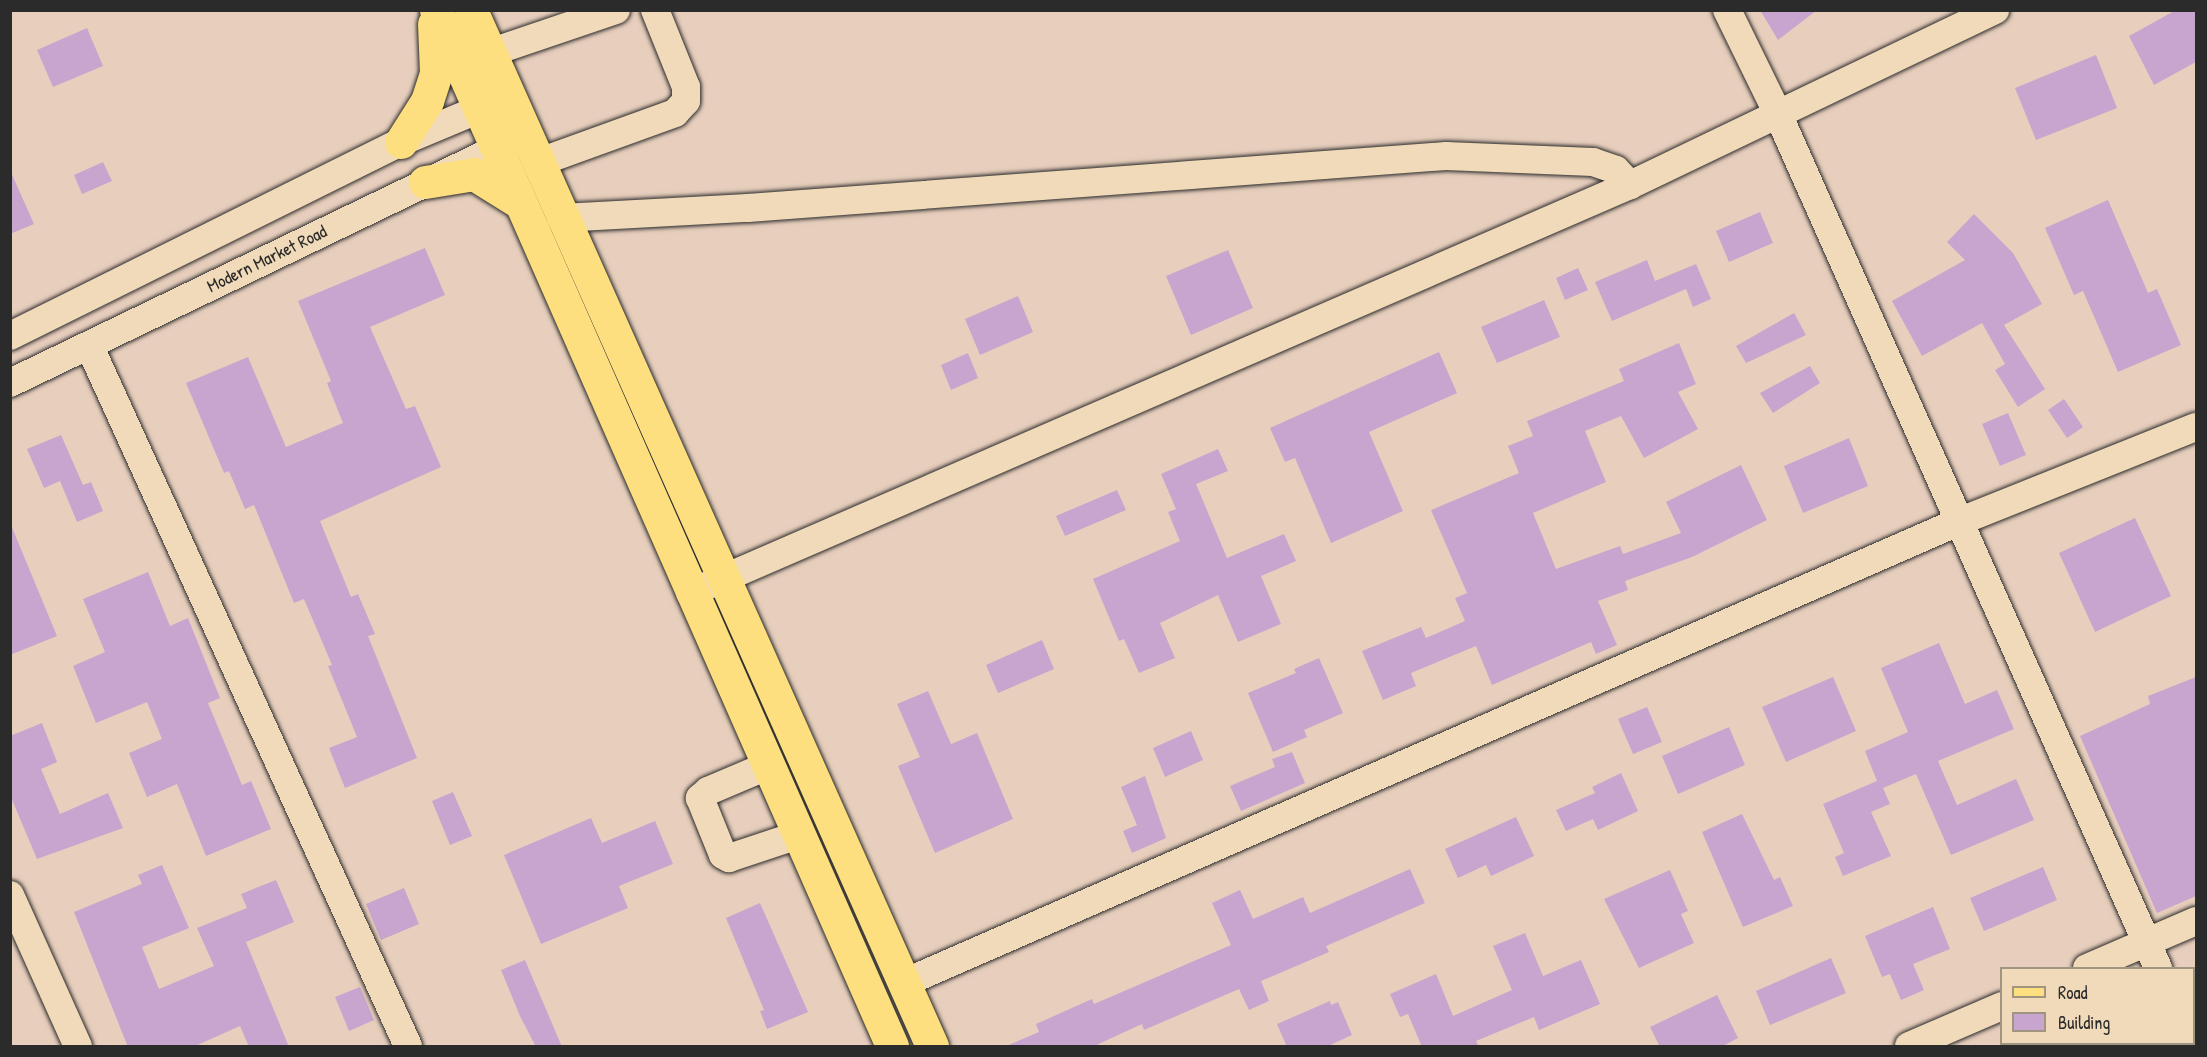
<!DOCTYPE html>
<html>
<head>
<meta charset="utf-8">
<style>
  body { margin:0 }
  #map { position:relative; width:2207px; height:1057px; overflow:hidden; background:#e8cfbd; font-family:"Patrick Hand",sans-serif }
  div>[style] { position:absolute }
  .building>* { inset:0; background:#c7a5ce }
  .roads { filter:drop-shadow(0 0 2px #2b2b2b) drop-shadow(0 0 2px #2b2b2b) }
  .minor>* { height:28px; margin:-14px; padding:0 14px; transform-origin:14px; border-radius:14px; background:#f0dab9 }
  .major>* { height:33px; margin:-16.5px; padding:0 16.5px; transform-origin:16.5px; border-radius:16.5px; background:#fddf80 }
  span { translate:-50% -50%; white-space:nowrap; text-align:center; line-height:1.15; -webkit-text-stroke:6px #f0dab9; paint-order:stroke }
  .street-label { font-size:18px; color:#2b2b2b }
  .frame { position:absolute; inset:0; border:12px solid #2b2b2b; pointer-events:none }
  .legend { position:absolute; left:2000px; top:967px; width:195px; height:78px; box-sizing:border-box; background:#f0dab9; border:2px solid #a19480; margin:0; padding:8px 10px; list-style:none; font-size:18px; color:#2b2b2b }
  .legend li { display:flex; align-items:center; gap:12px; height:30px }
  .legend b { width:30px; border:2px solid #a19480 }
</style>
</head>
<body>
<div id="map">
  <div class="building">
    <i style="clip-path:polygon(1760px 10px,1817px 10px,1778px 40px)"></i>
    <i style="clip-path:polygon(2176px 10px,2196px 10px,2196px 62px,2154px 85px,2129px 36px)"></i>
    <i style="clip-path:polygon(87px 28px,103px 66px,53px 87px,37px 50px)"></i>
    <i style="clip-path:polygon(2096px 55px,2117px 108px,2036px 140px,2015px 88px)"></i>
    <i style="clip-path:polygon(103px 162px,112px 181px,82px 194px,74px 175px)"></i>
    <i style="clip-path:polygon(10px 170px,34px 224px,10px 234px)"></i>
    <i style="clip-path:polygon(2108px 200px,2148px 293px,2157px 289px,2181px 345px,2118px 372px,2083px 291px,2074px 295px,2045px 228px)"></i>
    <i style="clip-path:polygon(1760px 212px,1773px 243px,1729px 262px,1716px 231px)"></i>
    <i style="clip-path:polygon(1974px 214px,2013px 253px,2042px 304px,2004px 325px,2045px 389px,2018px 407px,1995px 370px,2005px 364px,1982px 323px,1922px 356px,1892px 301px,1965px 260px,1947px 242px)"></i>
    <i style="clip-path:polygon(425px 248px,445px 295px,370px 327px,406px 409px,415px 406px,441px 467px,320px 521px,351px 597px,358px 594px,375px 634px,368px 636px,417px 758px,345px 788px,329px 748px,357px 737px,328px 666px,332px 665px,304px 599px,294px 603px,254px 505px,245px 509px,229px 471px,224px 473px,186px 383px,248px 357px,286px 447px,343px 423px,327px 383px,331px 381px,298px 301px)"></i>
    <i style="clip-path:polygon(1228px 250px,1253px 308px,1191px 335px,1166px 276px)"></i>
    <i style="clip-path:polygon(1647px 260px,1655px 281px,1696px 264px,1711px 299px,1693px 307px,1686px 289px,1612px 321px,1595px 282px)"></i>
    <i style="clip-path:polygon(1578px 268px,1588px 290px,1565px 300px,1556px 278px)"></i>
    <i style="clip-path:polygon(1018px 296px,1033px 332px,980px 355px,965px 319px)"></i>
    <i style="clip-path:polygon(1544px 300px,1560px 337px,1497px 363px,1481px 327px)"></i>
    <i style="clip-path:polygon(1794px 313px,1806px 335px,1746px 363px,1736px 346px)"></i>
    <i style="clip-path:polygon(1679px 343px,1696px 384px,1678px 392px,1698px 429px,1644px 458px,1621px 416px,1585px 431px,1606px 482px,1533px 513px,1556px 569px,1620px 546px,1623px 554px,1681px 533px,1666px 502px,1741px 465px,1767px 520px,1692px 557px,1625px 581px,1628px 590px,1598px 601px,1617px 645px,1596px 654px,1591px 642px,1492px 685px,1476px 646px,1411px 673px,1416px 686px,1383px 700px,1362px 651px,1421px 627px,1426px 638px,1465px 621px,1455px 598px,1467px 593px,1431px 510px,1519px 473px,1508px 446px,1533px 436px,1527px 421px,1624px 381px,1619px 369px)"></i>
    <i style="clip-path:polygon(1439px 352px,1457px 393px,1369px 432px,1403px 511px,1331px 543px,1295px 458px,1285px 462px,1270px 428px)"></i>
    <i style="clip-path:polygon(968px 353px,978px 378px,951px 390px,941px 365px)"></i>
    <i style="clip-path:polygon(1810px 366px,1820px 383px,1773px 413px,1760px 393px)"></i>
    <i style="clip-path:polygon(2064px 399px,2083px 427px,2067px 438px,2048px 410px)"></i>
    <i style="clip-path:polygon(2008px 413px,2026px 455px,2000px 466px,1982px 424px)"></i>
    <i style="clip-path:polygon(61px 435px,83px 485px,91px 482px,103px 511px,77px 522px,60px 481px,44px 488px,27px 449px)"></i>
    <i style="clip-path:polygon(1849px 438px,1868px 486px,1803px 513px,1784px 466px)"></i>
    <i style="clip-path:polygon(1218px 449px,1228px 471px,1196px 484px,1227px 558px,1284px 534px,1296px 561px,1261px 576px,1281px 624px,1238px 642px,1218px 595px,1160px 623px,1175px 658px,1139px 673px,1124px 639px,1119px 641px,1093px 579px,1180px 541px,1168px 512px,1176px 509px,1161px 474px)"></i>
    <i style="clip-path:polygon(1117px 490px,1126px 510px,1065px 536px,1056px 516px)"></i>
    <i style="clip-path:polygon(2135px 518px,2171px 596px,2095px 632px,2059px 553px)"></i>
    <i style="clip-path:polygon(11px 525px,57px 636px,10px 655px,10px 526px)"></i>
    <i style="clip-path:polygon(148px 572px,170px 626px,188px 618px,220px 698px,208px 703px,242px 785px,251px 781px,271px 829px,206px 856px,177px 784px,147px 797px,129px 753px,162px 739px,147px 702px,96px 723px,73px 666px,105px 652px,83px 599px)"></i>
    <i style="clip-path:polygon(1042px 640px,1054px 669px,998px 693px,986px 665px)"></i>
    <i style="clip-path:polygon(1939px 643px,1965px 704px,1997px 690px,2014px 729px,1938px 761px,1957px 805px,2016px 779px,2034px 820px,1951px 855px,1916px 774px,1883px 788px,1890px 804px,1871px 812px,1891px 856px,1843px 876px,1835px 857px,1844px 853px,1823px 804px,1877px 781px,1865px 751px,1908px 732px,1881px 668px)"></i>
    <i style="clip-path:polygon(1319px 658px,1343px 713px,1304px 730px,1307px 737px,1273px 752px,1248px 693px,1296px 673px,1294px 669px)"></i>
    <i style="clip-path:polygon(1833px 677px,1856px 731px,1786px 762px,1762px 707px)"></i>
    <i style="clip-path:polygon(2196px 677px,2196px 896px,2157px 913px,2080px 736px,2150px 704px,2148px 696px)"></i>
    <i style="clip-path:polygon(928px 691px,951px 744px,977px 733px,1013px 819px,935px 853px,898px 766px,920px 757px,897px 704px)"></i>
    <i style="clip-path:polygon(1647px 707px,1662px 742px,1633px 754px,1618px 719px)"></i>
    <i style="clip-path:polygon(42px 723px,57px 762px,41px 769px,60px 814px,108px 793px,123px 828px,37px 859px,10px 795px,10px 736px)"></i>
    <i style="clip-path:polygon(1729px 727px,1745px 765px,1678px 794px,1662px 756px)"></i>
    <i style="clip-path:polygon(1191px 731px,1203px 760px,1165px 777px,1153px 748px)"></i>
    <i style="clip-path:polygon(1292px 752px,1305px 783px,1241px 811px,1230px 786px,1275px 767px,1272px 759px)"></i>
    <i style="clip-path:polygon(1621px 773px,1638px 811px,1598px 830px,1593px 819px,1566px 831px,1556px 810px,1595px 793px,1592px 787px)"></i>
    <i style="clip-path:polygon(1145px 776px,1166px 838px,1132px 853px,1123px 831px,1137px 825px,1121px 787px)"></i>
    <i style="clip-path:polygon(453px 792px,472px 836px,450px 845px,432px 801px)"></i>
    <i style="clip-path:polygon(1742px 814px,1774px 880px,1780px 877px,1793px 906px,1743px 927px,1702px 832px)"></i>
    <i style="clip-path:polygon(1516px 817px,1534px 856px,1491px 876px,1486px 865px,1458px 878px,1445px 849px)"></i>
    <i style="clip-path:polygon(591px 818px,602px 843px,655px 821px,673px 864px,619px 886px,628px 908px,541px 944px,504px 855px)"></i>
    <i style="clip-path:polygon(162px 865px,189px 928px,142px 947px,159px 989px,214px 966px,197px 928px,247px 908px,241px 894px,276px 880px,294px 922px,246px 942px,289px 1047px,249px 1047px,240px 1026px,193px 1047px,128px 1047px,74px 912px,142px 884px,138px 875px)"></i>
    <i style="clip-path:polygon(2043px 867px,2057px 900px,1984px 931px,1970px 898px)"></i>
    <i style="clip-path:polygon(1410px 869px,1425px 903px,1326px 946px,1329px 952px,1261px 981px,1269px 1001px,1249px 1010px,1239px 989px,1144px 1030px,1142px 1024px,1092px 1047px,1004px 1047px,1039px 1032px,1036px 1024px,1092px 999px,1094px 1004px,1231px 945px,1212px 903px,1240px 890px,1253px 919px,1303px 897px,1310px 913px)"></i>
    <i style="clip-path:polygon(1670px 870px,1688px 911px,1681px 914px,1694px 943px,1639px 968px,1604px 899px)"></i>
    <i style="clip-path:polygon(404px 888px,419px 924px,381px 940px,366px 904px)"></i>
    <i style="clip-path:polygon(760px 903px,808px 1012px,767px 1029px,760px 1011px,764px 1010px,726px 918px)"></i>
    <i style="clip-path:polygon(1933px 907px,1950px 949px,1913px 964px,1924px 990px,1901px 1000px,1890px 974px,1882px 977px,1865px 936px)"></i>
    <i style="clip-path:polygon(1525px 933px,1543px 976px,1581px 960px,1600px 1004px,1539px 1030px,1534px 1017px,1476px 1041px,1479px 1047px,1422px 1047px,1408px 1014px,1400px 1017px,1390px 994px,1436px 974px,1453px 1016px,1512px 990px,1493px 946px)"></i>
    <i style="clip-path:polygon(1831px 958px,1846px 993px,1770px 1025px,1756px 991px)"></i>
    <i style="clip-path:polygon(525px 960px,551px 1021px,562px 1047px,536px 1047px,520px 1016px,501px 970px)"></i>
    <i style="clip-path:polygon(360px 987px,374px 1020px,349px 1031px,335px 997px)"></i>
    <i style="clip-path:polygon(1717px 995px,1738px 1038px,1721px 1047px,1660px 1047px,1650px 1027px)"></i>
    <i style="clip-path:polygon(1330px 1001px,1331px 1005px,1338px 1002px,1352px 1035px,1326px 1047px,1287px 1047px,1277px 1024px)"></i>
  </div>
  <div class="roads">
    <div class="minor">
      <i style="left:1727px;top:10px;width:116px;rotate:63.9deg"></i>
      <i style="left:1778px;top:114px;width:935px;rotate:66.01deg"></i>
      <i style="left:489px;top:53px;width:134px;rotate:-18.7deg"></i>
      <i style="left:537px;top:163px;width:147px;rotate:-19.9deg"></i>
      <i style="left:675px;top:113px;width:16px;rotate:-47deg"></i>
      <i style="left:686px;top:101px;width:14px;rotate:-90deg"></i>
      <i style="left:686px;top:87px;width:83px;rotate:-111.9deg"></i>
      <i style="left:561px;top:218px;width:187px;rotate:-3.1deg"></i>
      <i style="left:748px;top:208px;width:700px;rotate:-4.26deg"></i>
      <i style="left:1446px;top:156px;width:147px;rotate:2.3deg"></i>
      <i style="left:1593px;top:162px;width:24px;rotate:19deg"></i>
      <i style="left:1616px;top:170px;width:21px;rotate:47deg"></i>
      <i style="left:10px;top:336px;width:436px;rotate:-26.4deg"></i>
      <i style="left:401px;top:142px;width:108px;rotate:-22.8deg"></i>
      <i style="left:89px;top:345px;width:770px;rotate:65.53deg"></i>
      <i style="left:10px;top:383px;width:563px;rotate:-25.7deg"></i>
      <i style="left:690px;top:593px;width:1025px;rotate:-23.46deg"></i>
      <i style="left:1630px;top:185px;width:405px;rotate:-25.6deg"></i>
      <i style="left:767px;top:766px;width:64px;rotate:157deg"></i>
      <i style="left:708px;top:791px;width:11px;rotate:139deg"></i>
      <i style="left:700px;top:798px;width:61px;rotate:68deg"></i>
      <i style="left:723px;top:855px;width:7px;rotate:27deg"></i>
      <i style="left:729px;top:858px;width:73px;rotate:-18.4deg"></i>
      <i style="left:10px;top:895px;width:166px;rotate:65.8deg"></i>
      <i style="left:2087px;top:968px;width:119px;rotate:-23.3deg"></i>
      <i style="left:904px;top:983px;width:1150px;rotate:-23.62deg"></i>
      <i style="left:1958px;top:522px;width:256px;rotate:-21.8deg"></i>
      <i style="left:2192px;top:1044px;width:2px;rotate:63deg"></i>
      <i style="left:1909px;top:1046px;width:101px;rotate:-23.3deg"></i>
    </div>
    <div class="major">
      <i style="left:436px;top:10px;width:1132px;rotate:66.24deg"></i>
      <i style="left:471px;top:10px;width:1134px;rotate:66.01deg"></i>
      <i style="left:401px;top:142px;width:49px;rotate:-57.6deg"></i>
      <i style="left:427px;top:101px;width:29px;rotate:-72deg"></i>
      <i style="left:436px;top:73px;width:49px;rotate:-92.3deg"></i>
      <i style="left:425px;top:182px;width:50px;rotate:-9.3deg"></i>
      <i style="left:474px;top:174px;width:53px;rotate:31.9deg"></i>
    </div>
  </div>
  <div class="street-label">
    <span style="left:267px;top:259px;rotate:-26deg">Modern Market Road</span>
  </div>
  <div class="frame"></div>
  <ul class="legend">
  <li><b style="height:8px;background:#fddf80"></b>Road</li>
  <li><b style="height:16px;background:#c7a5ce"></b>Building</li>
  </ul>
</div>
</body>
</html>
